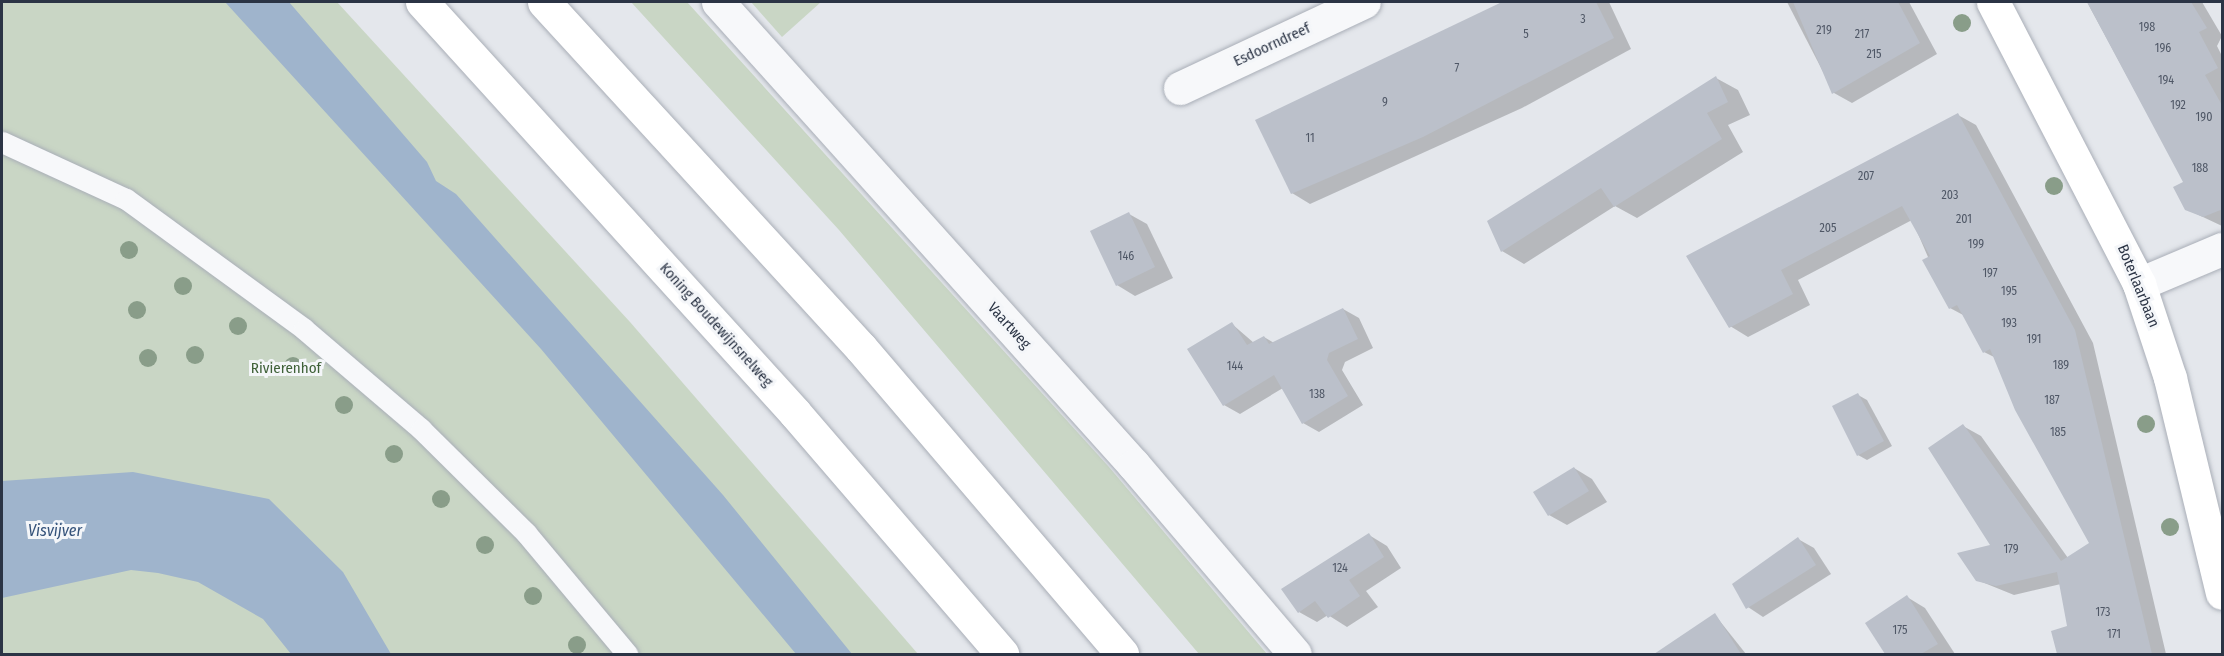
<!DOCTYPE html>
<html>
<head>
<meta charset="utf-8">
<style>
  body { margin:0 }
  #map { position:relative; width:2224px; height:656px; overflow:hidden; background:#e4e7ec; font-family:"Fira Sans Condensed",sans-serif }
  div>[style] { position:absolute }
  .green>* { inset:0; background:#c9d6c5 }
  .water>* { inset:0; background:#9fb4cc }
  .shadow>* { inset:0; background:#0003 }
  .building>* { inset:0; background:#bbc0ca }
  .roads { filter:drop-shadow(0 0 2px #a9aeb7) drop-shadow(0 0 2px #a9aeb7) }
  .lane>* { height:21px; margin:-10.5px; padding:0 10.5px; transform-origin:10.5px; border-radius:10.5px; background:#f7f8fa }
  .street>* { height:33px; margin:-16.5px; padding:0 16.5px; transform-origin:16.5px; border-radius:16.5px; background:#f7f8fa }
  .secondary>* { height:33px; margin:-16.5px; padding:0 16.5px; transform-origin:16.5px; border-radius:16.5px; background:#fff }
  .highway>* { height:33px; margin:-16.5px; padding:0 16.5px; transform-origin:16.5px; border-radius:16.5px; background:#fff }
  .trees>* { width:18px; height:18px; margin:-9px; border-radius:50%; background:#899d89 }
  span { translate:-50% -50%; white-space:nowrap; text-align:center; line-height:1.15; -webkit-text-stroke:6px #f4f6f9; paint-order:stroke }
  .number-label { font-size:12px; color:#4f5766 }
  .number-label span { -webkit-text-stroke-width:0 }
  .street-label { font-size:15px; color:#2b3445 }
  .park-label { font-size:15px; color:#3f6138 }
  .water-label { font-size:16px; color:#34527a; font-style:italic }
  .frame { position:absolute; inset:0; border:3px solid #2b3445; pointer-events:none }
</style>
</head>
<body>
<div id="map">
  <div class="green">
    <i style="clip-path:polygon(2px 2px,337px 2px,630px 322px,918px 654px,2px 654px)"></i>
    <i style="clip-path:polygon(631px 2px,687px 2px,1109px 467px,1267px 654px,1199px 654px,839px 230px)"></i>
    <i style="clip-path:polygon(751px 2px,821px 2px,782px 37px)"></i>
  </div>
  <div class="water">
    <i style="clip-path:polygon(225px 2px,289px 2px,427px 162px,436px 181px,456px 194px,723px 495px,852px 654px,796px 654px,541px 349px)"></i>
    <i style="clip-path:polygon(133px 472px,269px 499px,343px 572px,391px 654px,291px 654px,263px 619px,198px 582px,158px 573px,131px 570px,2px 598px,2px 481px)"></i>
  </div>
  <div class="shadow">
    <i style="clip-path:polygon(1505px 2px,1609px 2px,1631px 49px,1522px 108px,1310px 204px,1292px 193px,1257px 121px)"></i>
    <i style="clip-path:polygon(1787px 2px,1909px 2px,1937px 54px,1852px 103px,1834px 93px)"></i>
    <i style="clip-path:polygon(2087px 2px,2202px 2px,2222px 36px,2217px 46px,2222px 56px,2222px 226px,2186px 209px,2185px 183px)"></i>
    <i style="clip-path:polygon(1716px 78px,1738px 90px,1750px 115px,1728px 125px,1743px 152px,1637px 218px,1615px 206px,1524px 264px,1502px 251px,1489px 222px)"></i>
    <i style="clip-path:polygon(1958px 115px,1976px 125px,2093px 343px,2166px 654px,2064px 654px,2058px 630px,2069px 627px,2061px 584px,2014px 595px,1977px 580px,1992px 546px,1963px 426px,1981px 436px,2068px 558px,2091px 544px,1996px 358px,1984px 352px,1965px 316px,1950px 308px,1912px 220px,1798px 280px,1810px 305px,1748px 337px,1730px 326px,1688px 256px)"></i>
    <i style="clip-path:polygon(1129px 214px,1147px 224px,1173px 278px,1135px 296px,1117px 285px)"></i>
    <i style="clip-path:polygon(1343px 309px,1359px 318px,1373px 348px,1345px 362px,1342px 370px,1363px 405px,1319px 432px,1303px 423px,1283px 388px,1240px 414px,1224px 405px,1232px 324px,1254px 343px,1264px 337px,1274px 343px)"></i>
    <i style="clip-path:polygon(1858px 395px,1867px 400px,1892px 446px,1867px 460px,1858px 455px)"></i>
    <i style="clip-path:polygon(1574px 468px,1592px 479px,1607px 502px,1567px 525px,1549px 515px)"></i>
    <i style="clip-path:polygon(1369px 535px,1387px 546px,1401px 568px,1366px 591px,1378px 607px,1347px 627px,1328px 615px,1317px 622px,1299px 612px)"></i>
    <i style="clip-path:polygon(1798px 539px,1814px 548px,1831px 574px,1763px 617px,1748px 607px)"></i>
    <i style="clip-path:polygon(1907px 597px,1925px 608px,1955px 654px,1887px 654px,1867px 623px)"></i>
    <i style="clip-path:polygon(1715px 615px,1746px 654px,1680px 654px,1673px 643px)"></i>
  </div>
  <div class="building">
    <i style="clip-path:polygon(1502px 2px,1596px 2px,1614px 38px,1423px 137px,1291px 194px,1255px 120px)"></i>
    <i style="clip-path:polygon(1793px 2px,1898px 2px,1920px 43px,1832px 94px)"></i>
    <i style="clip-path:polygon(2087px 2px,2191px 2px,2207px 28px,2199px 32px,2218px 68px,2205px 75px,2223px 107px,2223px 209px,2203px 217px,2185px 210px,2173px 187px,2183px 182px)"></i>
    <i style="clip-path:polygon(1716px 76px,1728px 102px,1707px 113px,1722px 139px,1614px 207px,1601px 188px,1501px 252px,1487px 221px)"></i>
    <i style="clip-path:polygon(1958px 113px,2075px 330px,2152px 654px,2057px 654px,2051px 631px,2067px 626px,2057px 572px,1996px 586px,1976px 581px,1957px 553px,1990px 545px,1928px 448px,1963px 424px,2061px 561px,2089px 543px,2015px 410px,1990px 349px,1983px 353px,1957px 305px,1949px 309px,1922px 260px,1930px 256px,1902px 206px,1781px 270px,1793px 294px,1729px 328px,1686px 256px)"></i>
    <i style="clip-path:polygon(1129px 212px,1155px 267px,1116px 286px,1090px 231px)"></i>
    <i style="clip-path:polygon(1343px 308px,1358px 339px,1329px 353px,1327px 360px,1348px 396px,1302px 424px,1274px 375px,1223px 406px,1187px 349px,1232px 322px,1247px 345px,1264px 336px,1269px 344px)"></i>
    <i style="clip-path:polygon(1858px 393px,1884px 441px,1857px 456px,1832px 406px)"></i>
    <i style="clip-path:polygon(1574px 467px,1589px 491px,1548px 516px,1533px 492px)"></i>
    <i style="clip-path:polygon(1369px 533px,1384px 557px,1349px 580px,1360px 596px,1328px 618px,1315px 601px,1298px 613px,1281px 589px)"></i>
    <i style="clip-path:polygon(1798px 537px,1816px 565px,1746px 609px,1732px 584px)"></i>
    <i style="clip-path:polygon(1907px 595px,1938px 644px,1921px 654px,1885px 654px,1865px 623px)"></i>
    <i style="clip-path:polygon(1715px 613px,1741px 654px,1654px 654px)"></i>
  </div>
  <div class="roads">
    <div class="lane">
      <i style="left:2px;top:142px;width:136px;rotate:24.7deg"></i>
      <i style="left:126px;top:199px;width:220px;rotate:36.1deg"></i>
      <i style="left:304px;top:329px;width:154px;rotate:40.5deg"></i>
      <i style="left:421px;top:429px;width:148px;rotate:44.7deg"></i>
      <i style="left:526px;top:533px;width:158px;rotate:50.1deg"></i>
    </div>
    <div class="street">
      <i style="left:718px;top:2px;width:622px;rotate:48.06deg"></i>
      <i style="left:1134px;top:465px;width:248px;rotate:49.6deg"></i>
      <i style="left:1180px;top:88px;width:203px;rotate:-25.1deg"></i>
      <i style="left:2139px;top:284px;width:90px;rotate:-22.9deg"></i>
    </div>
    <div class="secondary">
      <i style="left:1993px;top:2px;width:318px;rotate:62.6deg"></i>
      <i style="left:2139px;top:284px;width:99px;rotate:71.7deg"></i>
      <i style="left:2170px;top:378px;width:221px;rotate:76.4deg"></i>
    </div>
    <div class="highway">
      <i style="left:422px;top:2px;width:555px;rotate:47.77deg"></i>
      <i style="left:795px;top:413px;width:318px;rotate:49.3deg"></i>
      <i style="left:544px;top:2px;width:469px;rotate:47.5deg"></i>
      <i style="left:861px;top:348px;width:402px;rotate:49.5deg"></i>
    </div>
  </div>
  <div class="trees">
    <i style="left:1962px;top:23px"></i>
    <i style="left:2054px;top:186px"></i>
    <i style="left:129px;top:250px"></i>
    <i style="left:183px;top:286px"></i>
    <i style="left:137px;top:310px"></i>
    <i style="left:238px;top:326px"></i>
    <i style="left:195px;top:355px"></i>
    <i style="left:148px;top:358px"></i>
    <i style="left:293px;top:366px"></i>
    <i style="left:344px;top:405px"></i>
    <i style="left:2146px;top:424px"></i>
    <i style="left:394px;top:454px"></i>
    <i style="left:441px;top:499px"></i>
    <i style="left:2170px;top:527px"></i>
    <i style="left:485px;top:545px"></i>
    <i style="left:533px;top:596px"></i>
    <i style="left:577px;top:645px"></i>
  </div>
  <div class="number-label">
    <span style="left:1583px;top:20px">3</span>
    <span style="left:2147px;top:28px">198</span>
    <span style="left:1824px;top:31px">219</span>
    <span style="left:1526px;top:35px">5</span>
    <span style="left:1862px;top:35px">217</span>
    <span style="left:2163px;top:49px">196</span>
    <span style="left:1874px;top:55px">215</span>
    <span style="left:1457px;top:69px">7</span>
    <span style="left:2166px;top:81px">194</span>
    <span style="left:1385px;top:103px">9</span>
    <span style="left:2178px;top:106px">192</span>
    <span style="left:2204px;top:118px">190</span>
    <span style="left:1310px;top:139px">11</span>
    <span style="left:2200px;top:169px">188</span>
    <span style="left:1866px;top:177px">207</span>
    <span style="left:1950px;top:196px">203</span>
    <span style="left:1964px;top:220px">201</span>
    <span style="left:1828px;top:229px">205</span>
    <span style="left:1976px;top:245px">199</span>
    <span style="left:1126px;top:257px">146</span>
    <span style="left:1990px;top:274px">197</span>
    <span style="left:2009px;top:292px">195</span>
    <span style="left:2009px;top:324px">193</span>
    <span style="left:2034px;top:340px">191</span>
    <span style="left:2061px;top:366px">189</span>
    <span style="left:1235px;top:367px">144</span>
    <span style="left:1317px;top:395px">138</span>
    <span style="left:2052px;top:401px">187</span>
    <span style="left:2058px;top:433px">185</span>
    <span style="left:2011px;top:550px">179</span>
    <span style="left:1340px;top:569px">124</span>
    <span style="left:2103px;top:613px">173</span>
    <span style="left:1900px;top:631px">175</span>
    <span style="left:2114px;top:635px">171</span>
  </div>
  <div class="street-label">
    <span style="left:1272px;top:45px;rotate:-25deg">Esdoorndreef</span>
    <span style="left:2138px;top:286px;rotate:68deg">Boterlaarbaan</span>
    <span style="left:716px;top:325px;rotate:48deg">Koning Boudewijnsnelweg</span>
    <span style="left:1009px;top:326px;rotate:48deg">Vaartweg</span>
  </div>
  <div class="park-label">
    <span style="left:286px;top:369px">Rivierenhof</span>
  </div>
  <div class="water-label">
    <span style="left:55px;top:531px">Visvijver</span>
  </div>
  <div class="frame"></div>
</div>
</body>
</html>
